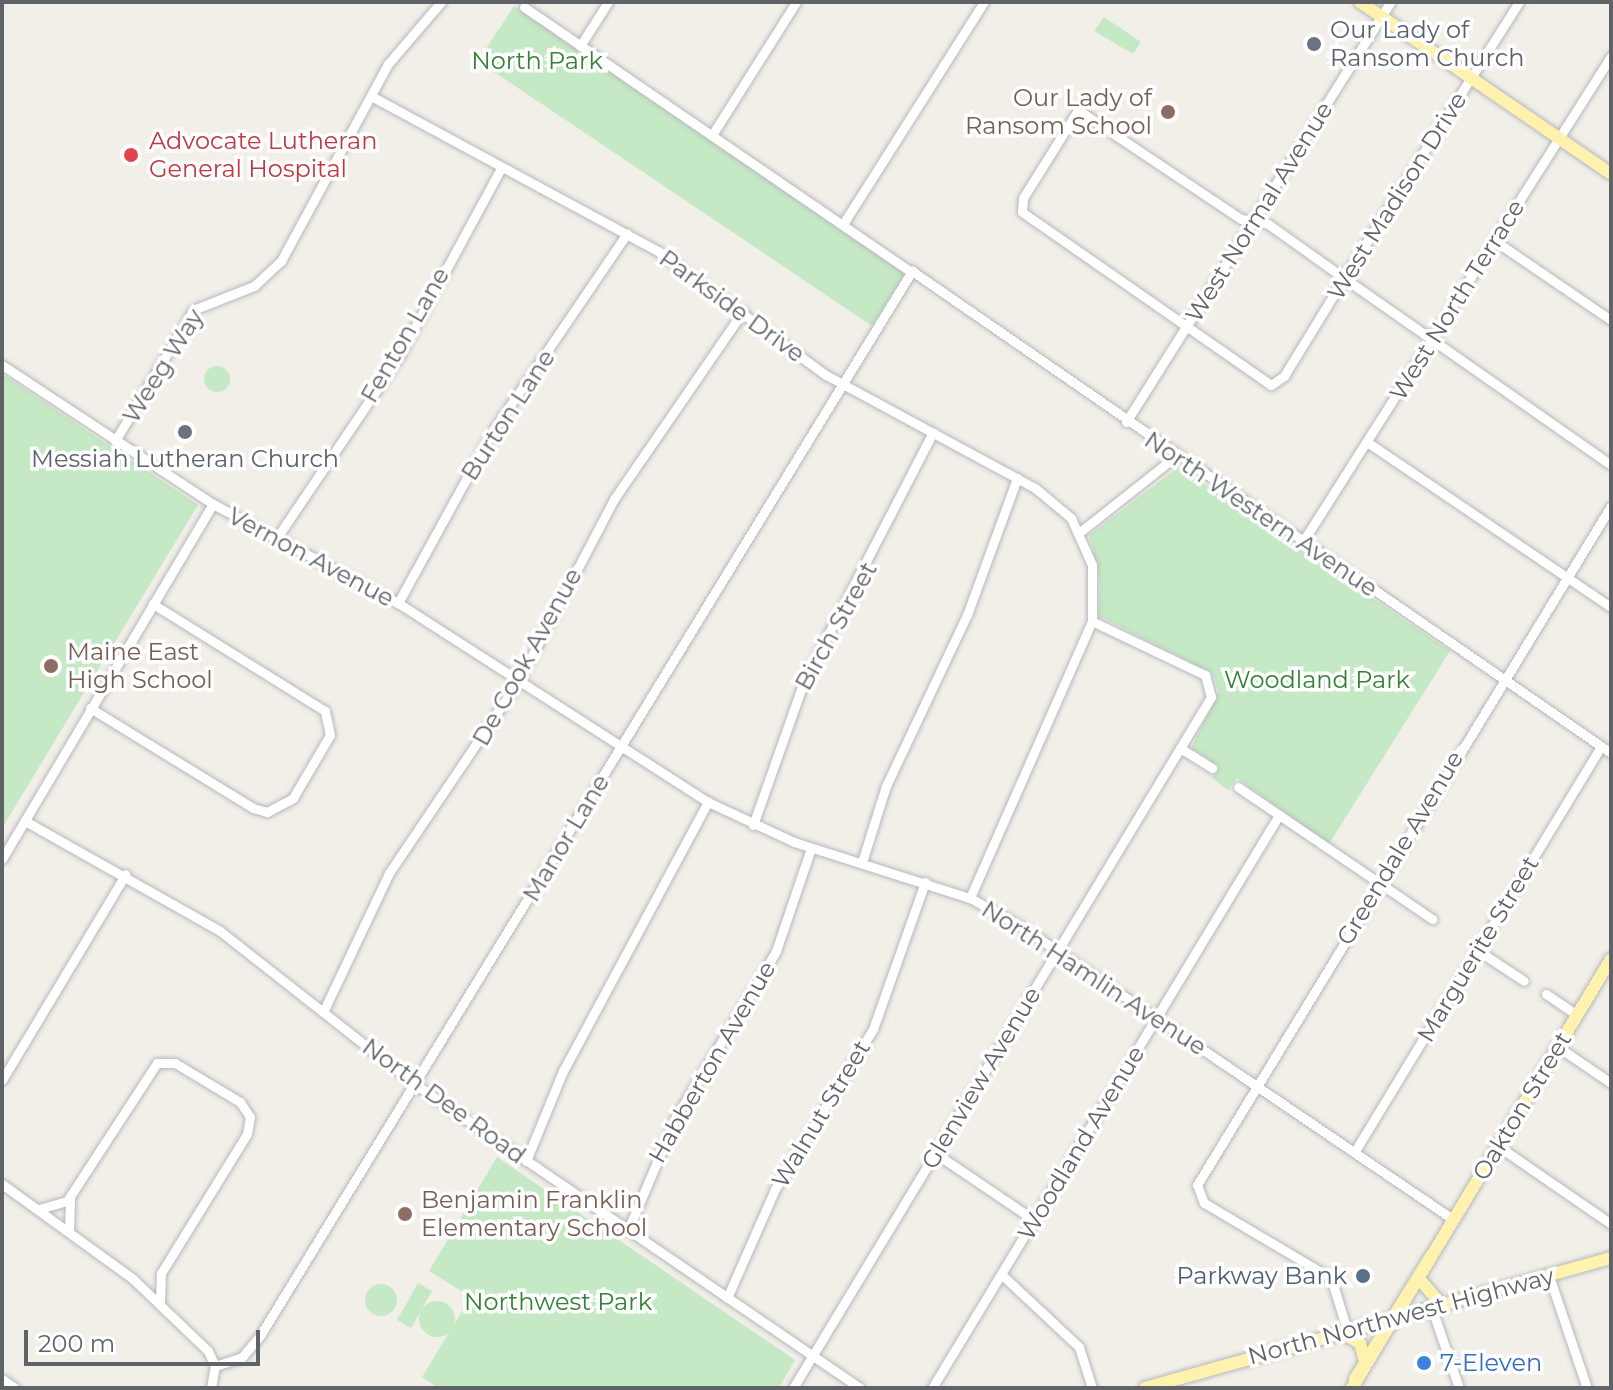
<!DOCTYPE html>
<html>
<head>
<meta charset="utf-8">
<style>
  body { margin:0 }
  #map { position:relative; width:1613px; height:1390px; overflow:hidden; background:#f1efe8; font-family:Montserrat,sans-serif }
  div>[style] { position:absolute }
  .green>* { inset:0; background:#c5e8c5 }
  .round { border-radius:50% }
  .roads { filter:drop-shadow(0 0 2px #b5b8bc) drop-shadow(0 0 2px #b5b8bc) }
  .minor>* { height:9px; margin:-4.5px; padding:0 4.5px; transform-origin:4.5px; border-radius:4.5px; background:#fff }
  .major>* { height:12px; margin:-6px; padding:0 6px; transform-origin:6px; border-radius:6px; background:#fff2af }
  .dots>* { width:22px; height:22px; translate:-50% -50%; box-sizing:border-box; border:4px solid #fff; border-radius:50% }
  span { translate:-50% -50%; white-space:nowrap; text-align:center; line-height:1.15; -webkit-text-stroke:7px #fff; paint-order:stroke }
  .worship-label { font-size:24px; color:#5b616d }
  .left { translate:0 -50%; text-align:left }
  .park-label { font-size:24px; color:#348238 }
  .education-label { font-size:24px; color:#785e54 }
  .right { translate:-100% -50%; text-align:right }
  .health-label { font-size:24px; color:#be3a42 }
  .street-label { font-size:24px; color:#5f6368 }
  .service-label { font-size:24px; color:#4e5e75 }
  .shop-label { font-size:24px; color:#366cbe }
  .frame { position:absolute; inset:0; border:4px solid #5f6368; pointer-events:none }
  .scale { position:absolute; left:24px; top:1330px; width:236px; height:36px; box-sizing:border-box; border:4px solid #5f6368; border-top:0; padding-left:10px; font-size:24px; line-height:28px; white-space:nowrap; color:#5f6368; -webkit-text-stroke:6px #fff; paint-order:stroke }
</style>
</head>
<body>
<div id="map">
  <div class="green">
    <i style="clip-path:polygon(514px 6px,906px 272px,872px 326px,478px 61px)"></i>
    <i style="clip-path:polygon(1104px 17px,1141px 42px,1133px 54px,1094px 31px)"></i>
    <i class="round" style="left:204px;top:366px;width:26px;height:26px"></i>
    <i style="clip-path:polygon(2px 374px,198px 505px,2px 828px)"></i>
    <i style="clip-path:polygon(1179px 467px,1450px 651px,1329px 844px,1237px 778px,1228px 790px,1212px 778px,1219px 766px,1191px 748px,1219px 692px,1212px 673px,1099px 616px,1100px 577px,1089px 535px)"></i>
    <i style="clip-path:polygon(497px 1157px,795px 1360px,779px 1388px,438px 1388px,422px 1377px,471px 1297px,429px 1271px)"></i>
    <i style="clip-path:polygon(418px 1283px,432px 1291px,411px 1328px,397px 1320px)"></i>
    <i class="round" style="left:365px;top:1284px;width:32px;height:32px"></i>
    <i class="round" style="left:419px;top:1301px;width:36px;height:36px"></i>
  </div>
  <div class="roads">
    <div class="minor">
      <i style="left:1519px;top:2px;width:327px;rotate:122.4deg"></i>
      <i style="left:1344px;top:278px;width:115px;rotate:121.5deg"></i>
      <i style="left:1284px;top:376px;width:16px;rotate:145deg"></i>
      <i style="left:1271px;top:385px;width:303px;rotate:-145.2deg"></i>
      <i style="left:1022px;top:212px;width:14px;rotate:-86deg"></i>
      <i style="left:1023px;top:198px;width:104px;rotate:-58deg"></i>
      <i style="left:1078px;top:110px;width:196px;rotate:33.8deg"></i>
      <i style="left:1241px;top:219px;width:27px;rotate:10deg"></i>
      <i style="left:1268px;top:224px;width:93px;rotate:35.4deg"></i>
      <i style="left:1344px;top:278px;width:326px;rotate:35deg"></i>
      <i style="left:524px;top:7px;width:463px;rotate:34.4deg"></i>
      <i style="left:580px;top:46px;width:52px;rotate:-57.5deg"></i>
      <i style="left:371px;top:96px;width:328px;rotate:28.4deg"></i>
      <i style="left:659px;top:252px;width:207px;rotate:36.4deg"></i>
      <i style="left:826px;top:375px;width:238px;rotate:28.4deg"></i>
      <i style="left:1035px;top:488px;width:47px;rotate:39.8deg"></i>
      <i style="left:1071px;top:518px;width:51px;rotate:65.9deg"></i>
      <i style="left:1092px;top:565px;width:56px;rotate:90deg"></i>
      <i style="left:1092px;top:621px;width:303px;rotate:113.8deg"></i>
      <i style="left:712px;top:135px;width:157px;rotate:-57.7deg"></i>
      <i style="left:843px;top:224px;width:263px;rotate:-57.6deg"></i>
      <i style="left:1495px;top:241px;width:140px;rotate:34.3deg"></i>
      <i style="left:2px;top:365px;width:253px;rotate:33.4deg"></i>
      <i style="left:213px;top:504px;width:210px;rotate:28.2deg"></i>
      <i style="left:398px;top:603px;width:368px;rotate:32.7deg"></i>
      <i style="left:708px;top:802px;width:95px;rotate:24.9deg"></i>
      <i style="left:794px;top:842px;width:185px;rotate:17.7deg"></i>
      <i style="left:970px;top:898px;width:60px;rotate:29.1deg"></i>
      <i style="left:1022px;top:927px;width:522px;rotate:34.15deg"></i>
      <i style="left:1126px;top:422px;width:497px;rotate:-57.8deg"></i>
      <i style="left:115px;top:441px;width:152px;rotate:-59.2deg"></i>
      <i style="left:193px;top:310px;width:66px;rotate:-21.5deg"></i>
      <i style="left:254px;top:286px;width:37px;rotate:-43deg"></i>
      <i style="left:281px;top:261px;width:224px;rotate:-61.5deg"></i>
      <i style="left:388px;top:64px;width:82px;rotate:-49.5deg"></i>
      <i style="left:1367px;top:442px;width:295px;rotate:34.1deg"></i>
      <i style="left:1080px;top:532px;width:122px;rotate:-38.4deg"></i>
      <i style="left:276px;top:539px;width:218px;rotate:-56deg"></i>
      <i style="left:398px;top:358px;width:216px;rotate:-61.5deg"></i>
      <i style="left:1302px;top:543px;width:577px;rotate:-57.6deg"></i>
      <i style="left:398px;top:603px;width:195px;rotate:-61.2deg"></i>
      <i style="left:492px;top:432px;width:240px;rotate:-55.8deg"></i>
      <i style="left:90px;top:708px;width:191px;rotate:31.5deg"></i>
      <i style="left:253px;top:808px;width:15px;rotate:16deg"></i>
      <i style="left:267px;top:812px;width:30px;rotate:-28deg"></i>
      <i style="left:293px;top:798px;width:73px;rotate:-59.6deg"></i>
      <i style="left:330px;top:735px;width:25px;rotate:-102deg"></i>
      <i style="left:325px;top:711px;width:203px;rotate:-148.1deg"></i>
      <i style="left:1180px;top:748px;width:38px;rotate:32deg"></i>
      <i style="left:1238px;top:787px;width:235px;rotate:34.2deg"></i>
      <i style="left:25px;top:821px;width:224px;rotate:29.4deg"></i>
      <i style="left:220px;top:931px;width:249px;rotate:38.2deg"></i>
      <i style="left:416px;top:1085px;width:538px;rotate:34.31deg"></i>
      <i style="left:753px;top:825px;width:153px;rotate:-70.5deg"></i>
      <i style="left:804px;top:681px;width:280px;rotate:-62.6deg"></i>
      <i style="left:2px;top:859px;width:413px;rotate:-59.3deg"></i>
      <i style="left:862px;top:862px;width:80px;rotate:-72.5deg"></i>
      <i style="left:886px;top:786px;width:189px;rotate:-64.7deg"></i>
      <i style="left:967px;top:615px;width:146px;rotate:-69.9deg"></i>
      <i style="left:1477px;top:950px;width:56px;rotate:33.4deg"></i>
      <i style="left:1546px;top:994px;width:37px;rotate:34deg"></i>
      <i style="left:324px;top:1010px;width:152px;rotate:-64.6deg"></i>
      <i style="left:389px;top:873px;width:230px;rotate:-56deg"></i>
      <i style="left:518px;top:682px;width:207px;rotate:-62.3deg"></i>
      <i style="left:614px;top:499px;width:228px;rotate:-55.5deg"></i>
      <i style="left:1558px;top:1047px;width:64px;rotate:34.2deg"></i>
      <i style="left:2px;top:1080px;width:240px;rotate:-59deg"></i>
      <i style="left:1498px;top:1146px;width:137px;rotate:34.6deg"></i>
      <i style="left:1355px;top:1151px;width:474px;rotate:-58.7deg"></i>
      <i style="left:935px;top:1153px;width:120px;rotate:34.1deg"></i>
      <i style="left:526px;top:1161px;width:97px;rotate:-67.7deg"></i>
      <i style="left:563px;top:1071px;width:306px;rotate:-61.7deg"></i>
      <i style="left:2px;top:1184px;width:162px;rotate:35.9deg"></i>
      <i style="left:133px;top:1279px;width:104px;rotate:43.8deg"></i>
      <i style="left:208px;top:1351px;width:17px;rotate:65deg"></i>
      <i style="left:39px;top:1209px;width:29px;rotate:-16deg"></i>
      <i style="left:67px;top:1201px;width:165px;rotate:-56.9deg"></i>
      <i style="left:157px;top:1063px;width:18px"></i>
      <i style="left:175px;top:1063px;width:76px;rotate:31deg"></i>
      <i style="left:240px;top:1102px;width:18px;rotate:56deg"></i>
      <i style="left:250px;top:1117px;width:17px;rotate:100deg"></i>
      <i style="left:247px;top:1134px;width:163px;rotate:121.7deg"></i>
      <i style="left:161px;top:1273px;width:29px;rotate:92deg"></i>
      <i style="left:69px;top:1230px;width:32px;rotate:-88deg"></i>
      <i style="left:628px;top:1230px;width:123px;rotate:-67deg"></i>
      <i style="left:676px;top:1117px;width:194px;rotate:-58.9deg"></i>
      <i style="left:776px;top:951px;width:109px;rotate:-71.2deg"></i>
      <i style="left:1001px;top:1274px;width:107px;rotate:43.1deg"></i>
      <i style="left:1079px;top:1347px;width:43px;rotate:72.4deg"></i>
      <i style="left:1549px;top:1276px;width:118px;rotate:71.3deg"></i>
      <i style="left:727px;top:1298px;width:119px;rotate:-66.2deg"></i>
      <i style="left:775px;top:1189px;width:188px;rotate:-58.5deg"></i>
      <i style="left:873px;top:1029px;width:156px;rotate:-70.5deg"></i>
      <i style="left:1432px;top:1309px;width:83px;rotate:71.1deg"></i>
      <i style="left:1347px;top:1330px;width:54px;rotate:-107.1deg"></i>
      <i style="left:1331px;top:1278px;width:147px;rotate:-149.4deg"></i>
      <i style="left:1204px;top:1203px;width:19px;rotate:-111deg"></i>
      <i style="left:1197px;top:1185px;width:795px;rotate:-58.63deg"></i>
      <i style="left:2px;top:1379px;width:16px;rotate:35deg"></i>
      <i style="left:211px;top:1388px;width:22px;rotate:-80deg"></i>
      <i style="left:215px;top:1366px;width:28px;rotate:-18deg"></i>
      <i style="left:242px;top:1357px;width:30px;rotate:-50deg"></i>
      <i style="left:261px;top:1334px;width:1247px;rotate:-58.52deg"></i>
      <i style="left:912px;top:271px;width:849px;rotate:34.59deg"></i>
      <i style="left:793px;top:1388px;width:808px;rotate:-58.83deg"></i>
      <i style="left:1211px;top:697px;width:23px;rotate:-105deg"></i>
      <i style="left:1205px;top:675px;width:125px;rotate:-154.5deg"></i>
      <i style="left:932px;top:1388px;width:670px;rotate:-58.8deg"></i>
    </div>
    <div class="major">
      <i style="left:1360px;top:2px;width:304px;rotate:34.4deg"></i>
      <i style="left:1421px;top:1281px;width:33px;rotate:49deg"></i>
      <i style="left:1340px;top:1332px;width:23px;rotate:29deg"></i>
      <i style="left:1360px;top:1343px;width:16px;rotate:75deg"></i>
      <i style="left:1355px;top:1379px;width:145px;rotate:-58.3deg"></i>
      <i style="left:1145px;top:1388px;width:484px;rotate:-15.6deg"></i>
      <i style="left:1352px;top:1388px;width:501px;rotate:-58.88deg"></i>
    </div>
  </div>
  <div class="dots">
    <i style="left:1314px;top:44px;background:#6b7280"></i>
    <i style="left:1168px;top:112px;background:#8d6e63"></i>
    <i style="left:131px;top:155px;background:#e0444e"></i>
    <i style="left:185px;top:432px;background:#6b7280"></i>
    <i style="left:51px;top:666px;background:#8d6e63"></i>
    <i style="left:405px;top:1214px;background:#8d6e63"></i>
    <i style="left:1363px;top:1276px;background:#5c6f8a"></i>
    <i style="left:1424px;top:1363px;background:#3f7fe0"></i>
  </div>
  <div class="worship-label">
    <span class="left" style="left:1330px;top:44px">Our Lady of<br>Ransom Church</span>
    <span style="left:185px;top:459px">Messiah Lutheran Church</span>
  </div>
  <div class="park-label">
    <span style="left:537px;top:61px">North Park</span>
    <span style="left:1317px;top:680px">Woodland Park</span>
    <span style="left:558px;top:1302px">Northwest Park</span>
  </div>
  <div class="education-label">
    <span class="right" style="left:1152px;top:112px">Our Lady of<br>Ransom School</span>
    <span class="left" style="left:67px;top:666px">Maine East<br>High School</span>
    <span class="left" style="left:421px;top:1214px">Benjamin Franklin<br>Elementary School</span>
  </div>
  <div class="health-label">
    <span class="left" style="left:149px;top:155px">Advocate Lutheran<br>General Hospital</span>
  </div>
  <div class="street-label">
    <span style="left:1397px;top:196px;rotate:-58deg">West Madison Drive</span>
    <span style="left:1259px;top:212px;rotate:-58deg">West Normal Avenue</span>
    <span style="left:1457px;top:300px;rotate:-58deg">West North Terrace</span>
    <span style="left:732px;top:306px;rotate:36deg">Parkside Drive</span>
    <span style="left:405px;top:335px;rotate:-60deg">Fenton Lane</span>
    <span style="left:163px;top:366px;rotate:-58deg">Weeg Way</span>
    <span style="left:508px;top:415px;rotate:-57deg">Burton Lane</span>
    <span style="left:1261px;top:514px;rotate:34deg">North Western Avenue</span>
    <span style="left:311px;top:557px;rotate:28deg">Vernon Avenue</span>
    <span style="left:836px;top:626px;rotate:-61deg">Birch Street</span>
    <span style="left:527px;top:657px;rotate:-61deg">De Cook Avenue</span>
    <span style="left:566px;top:838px;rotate:-59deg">Manor Lane</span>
    <span style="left:1400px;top:848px;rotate:-59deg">Greendale Avenue</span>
    <span style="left:1478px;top:949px;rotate:-59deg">Marguerite Street</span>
    <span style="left:1094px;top:978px;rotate:33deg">North Hamlin Avenue</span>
    <span style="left:712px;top:1062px;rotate:-60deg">Habberton Avenue</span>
    <span style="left:981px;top:1078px;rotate:-59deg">Glenview Avenue</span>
    <span style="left:444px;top:1101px;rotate:36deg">North Dee Road</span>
    <span style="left:1522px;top:1106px;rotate:-59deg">Oakton Street</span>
    <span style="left:821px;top:1114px;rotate:-59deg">Walnut Street</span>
    <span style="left:1081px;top:1143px;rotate:-59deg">Woodland Avenue</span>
    <span style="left:1401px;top:1316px;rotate:-15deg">North Northwest Highway</span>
  </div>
  <div class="service-label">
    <span class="right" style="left:1347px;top:1276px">Parkway Bank</span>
  </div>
  <div class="shop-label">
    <span class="left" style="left:1440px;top:1363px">7-Eleven</span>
  </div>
  <div class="frame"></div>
  <div class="scale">200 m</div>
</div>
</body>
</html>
